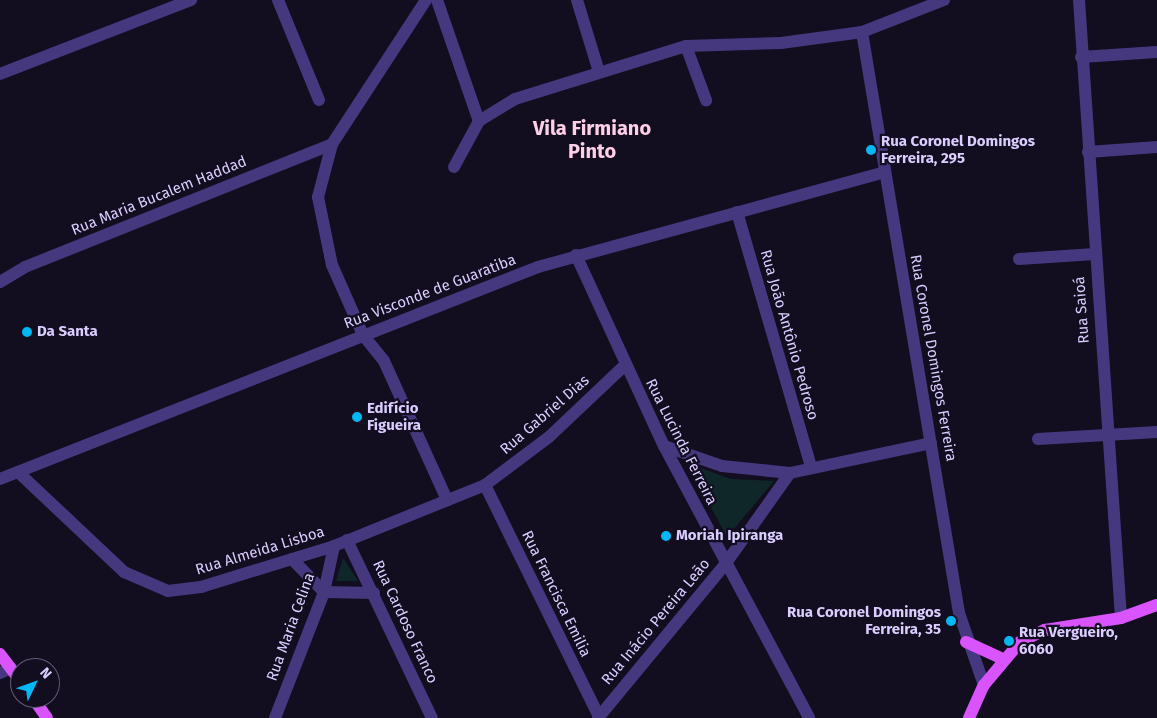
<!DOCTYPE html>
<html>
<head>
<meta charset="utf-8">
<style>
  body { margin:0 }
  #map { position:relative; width:1157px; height:718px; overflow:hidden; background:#130d20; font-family:"Fira Sans",sans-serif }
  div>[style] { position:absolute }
  .green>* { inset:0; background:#10272a }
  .minor>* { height:12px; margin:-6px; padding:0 6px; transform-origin:6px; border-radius:6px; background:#46387f }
  .major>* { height:12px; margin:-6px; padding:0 6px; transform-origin:6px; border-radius:6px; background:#d954fe }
  .dots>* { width:14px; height:14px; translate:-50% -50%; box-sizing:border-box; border:2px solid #130d20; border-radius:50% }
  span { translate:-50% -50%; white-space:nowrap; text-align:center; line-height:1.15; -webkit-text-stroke:4.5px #130d20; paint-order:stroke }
  .poi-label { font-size:15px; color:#dacdff; font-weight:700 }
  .left { translate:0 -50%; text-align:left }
  .right { translate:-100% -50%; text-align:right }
  .street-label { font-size:15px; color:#dacdff }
  .district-label { font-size:20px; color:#ffcfe6; font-weight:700 }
  .north { position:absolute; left:10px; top:658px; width:50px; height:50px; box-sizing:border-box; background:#130d20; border:1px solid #635a79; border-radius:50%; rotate:48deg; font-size:14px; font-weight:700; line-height:20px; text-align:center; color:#dacdff }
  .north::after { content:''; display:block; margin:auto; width:18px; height:22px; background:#01b8f6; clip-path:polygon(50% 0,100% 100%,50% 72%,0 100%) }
</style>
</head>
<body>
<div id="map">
  <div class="green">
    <i style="clip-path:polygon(687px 463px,731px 479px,774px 481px,727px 537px)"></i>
    <i style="clip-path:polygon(343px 558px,358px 581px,336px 581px)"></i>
  </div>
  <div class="minor">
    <i style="left:278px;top:0;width:108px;rotate:67.7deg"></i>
    <i style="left:426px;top:0;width:172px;rotate:123.1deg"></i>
    <i style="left:332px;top:144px;width:55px;rotate:104.8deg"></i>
    <i style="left:318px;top:197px;width:69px;rotate:78.4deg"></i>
    <i style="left:332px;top:265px;width:77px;rotate:66.1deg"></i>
    <i style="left:363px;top:335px;width:33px;rotate:51deg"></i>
    <i style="left:384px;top:361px;width:153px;rotate:65.6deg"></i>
    <i style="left:437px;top:0;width:128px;rotate:70.9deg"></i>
    <i style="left:577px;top:0;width:75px;rotate:73deg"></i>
    <i style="left:1079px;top:0;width:619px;rotate:86.11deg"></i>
    <i style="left:862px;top:32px;width:589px;rotate:80.52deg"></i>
    <i style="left:959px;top:613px;width:76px;rotate:70.9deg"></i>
    <i style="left:686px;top:46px;width:58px;rotate:69.7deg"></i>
    <i style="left:1081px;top:57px;width:76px;rotate:-3.8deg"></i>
    <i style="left:0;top:74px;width:205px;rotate:-21.2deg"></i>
    <i style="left:1088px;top:152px;width:69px;rotate:-4.1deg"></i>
    <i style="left:454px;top:167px;width:52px;rotate:-61.5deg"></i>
    <i style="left:479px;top:121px;width:42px;rotate:-31.4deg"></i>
    <i style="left:515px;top:99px;width:179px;rotate:-17.2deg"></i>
    <i style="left:686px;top:46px;width:95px;rotate:-1.8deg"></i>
    <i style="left:781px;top:43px;width:82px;rotate:-7.7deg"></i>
    <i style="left:862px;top:32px;width:88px;rotate:-21.3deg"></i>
    <i style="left:737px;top:212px;width:266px;rotate:73.8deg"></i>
    <i style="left:576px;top:255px;width:210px;rotate:65.3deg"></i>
    <i style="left:664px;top:446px;width:308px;rotate:61.9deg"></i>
    <i style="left:1019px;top:259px;width:76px;rotate:-3.8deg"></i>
    <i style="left:0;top:282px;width:29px;rotate:-31deg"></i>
    <i style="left:25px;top:267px;width:331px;rotate:-21.8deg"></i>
    <i style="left:1038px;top:439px;width:119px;rotate:-3.4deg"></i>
    <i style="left:664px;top:446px;width:61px;rotate:19deg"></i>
    <i style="left:722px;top:466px;width:68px;rotate:5.9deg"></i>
    <i style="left:790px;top:473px;width:144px;rotate:-12deg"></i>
    <i style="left:18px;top:472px;width:146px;rotate:43.3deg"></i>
    <i style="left:124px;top:572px;width:48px;rotate:23.4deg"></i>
    <i style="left:168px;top:591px;width:33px;rotate:-7deg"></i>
    <i style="left:201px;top:587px;width:139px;rotate:-17.1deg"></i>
    <i style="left:334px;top:546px;width:163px;rotate:-22deg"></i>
    <i style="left:485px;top:485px;width:80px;rotate:-36.9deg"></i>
    <i style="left:549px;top:437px;width:103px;rotate:-43.4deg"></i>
    <i style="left:0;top:479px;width:578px;rotate:-21.51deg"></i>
    <i style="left:538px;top:267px;width:360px;rotate:-15.3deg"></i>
    <i style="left:485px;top:485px;width:258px;rotate:63.8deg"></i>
    <i style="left:347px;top:540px;width:197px;rotate:64.5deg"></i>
    <i style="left:292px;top:559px;width:46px;rotate:45.9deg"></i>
    <i style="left:324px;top:592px;width:50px;rotate:1.1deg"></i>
    <i style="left:0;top:673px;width:12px;rotate:-24deg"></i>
    <i style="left:275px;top:718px;width:135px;rotate:-68.7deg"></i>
    <i style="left:324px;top:592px;width:47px;rotate:-77.7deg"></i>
    <i style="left:598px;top:718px;width:201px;rotate:-50.4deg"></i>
    <i style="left:726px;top:563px;width:110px;rotate:-54.6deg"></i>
  </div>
  <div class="major">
    <i style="left:966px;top:642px;width:41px;rotate:24.7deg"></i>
    <i style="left:0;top:654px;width:34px;rotate:53deg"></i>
    <i style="left:33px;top:698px;width:24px;rotate:55deg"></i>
    <i style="left:969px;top:718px;width:36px;rotate:-66deg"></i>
    <i style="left:984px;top:685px;width:56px;rotate:-50.1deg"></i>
    <i style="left:1020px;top:642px;width:28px;rotate:-26deg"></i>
    <i style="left:1045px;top:630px;width:77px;rotate:-9deg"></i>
    <i style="left:1121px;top:618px;width:38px;rotate:-20deg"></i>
  </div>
  <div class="dots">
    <i style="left:871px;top:150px;background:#01b8f6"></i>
    <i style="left:27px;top:332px;background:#01b8f6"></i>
    <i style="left:357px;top:417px;background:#01b8f6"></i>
    <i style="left:666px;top:536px;background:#01b8f6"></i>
    <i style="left:951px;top:621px;background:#01b8f6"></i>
    <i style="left:1009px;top:641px;background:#01b8f6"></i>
  </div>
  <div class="poi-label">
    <span class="left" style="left:881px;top:150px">Rua Coronel Domingos<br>Ferreira, 295</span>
    <span class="left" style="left:37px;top:332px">Da Santa</span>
    <span class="left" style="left:367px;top:417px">Edifício<br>Figueira</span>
    <span class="left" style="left:676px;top:536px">Moriah Ipiranga</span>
    <span class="right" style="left:941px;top:621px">Rua Coronel Domingos<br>Ferreira, 35</span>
    <span class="left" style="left:1019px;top:641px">Rua Vergueiro,<br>6060</span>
  </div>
  <div class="street-label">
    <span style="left:159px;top:196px;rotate:-22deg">Rua Maria Bucalem Haddad</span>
    <span style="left:430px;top:292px;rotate:-21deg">Rua Visconde de Guaratiba</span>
    <span style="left:1082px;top:310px;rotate:-94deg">Rua Saioá</span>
    <span style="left:789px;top:335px;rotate:74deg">Rua João Antônio Pedroso</span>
    <span style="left:933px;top:358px;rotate:80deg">Rua Coronel Domingos Ferreira</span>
    <span style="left:545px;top:415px;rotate:-41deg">Rua Gabriel Dias</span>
    <span style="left:681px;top:442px;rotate:63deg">Rua Lucinda Ferreira</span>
    <span style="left:260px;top:551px;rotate:-17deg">Rua Almeida Lisboa</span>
    <span style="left:556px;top:594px;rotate:64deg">Rua Francisca Emilia</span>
    <span style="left:405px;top:622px;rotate:65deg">Rua Cardoso Franco</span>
    <span style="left:656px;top:622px;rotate:-50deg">Rua Inácio Pereira Leão</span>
    <span style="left:291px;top:627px;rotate:-70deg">Rua Maria Celina</span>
  </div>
  <div class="district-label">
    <span style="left:592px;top:140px">Vila Firmiano<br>Pinto</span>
  </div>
  <div class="north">N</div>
</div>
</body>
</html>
